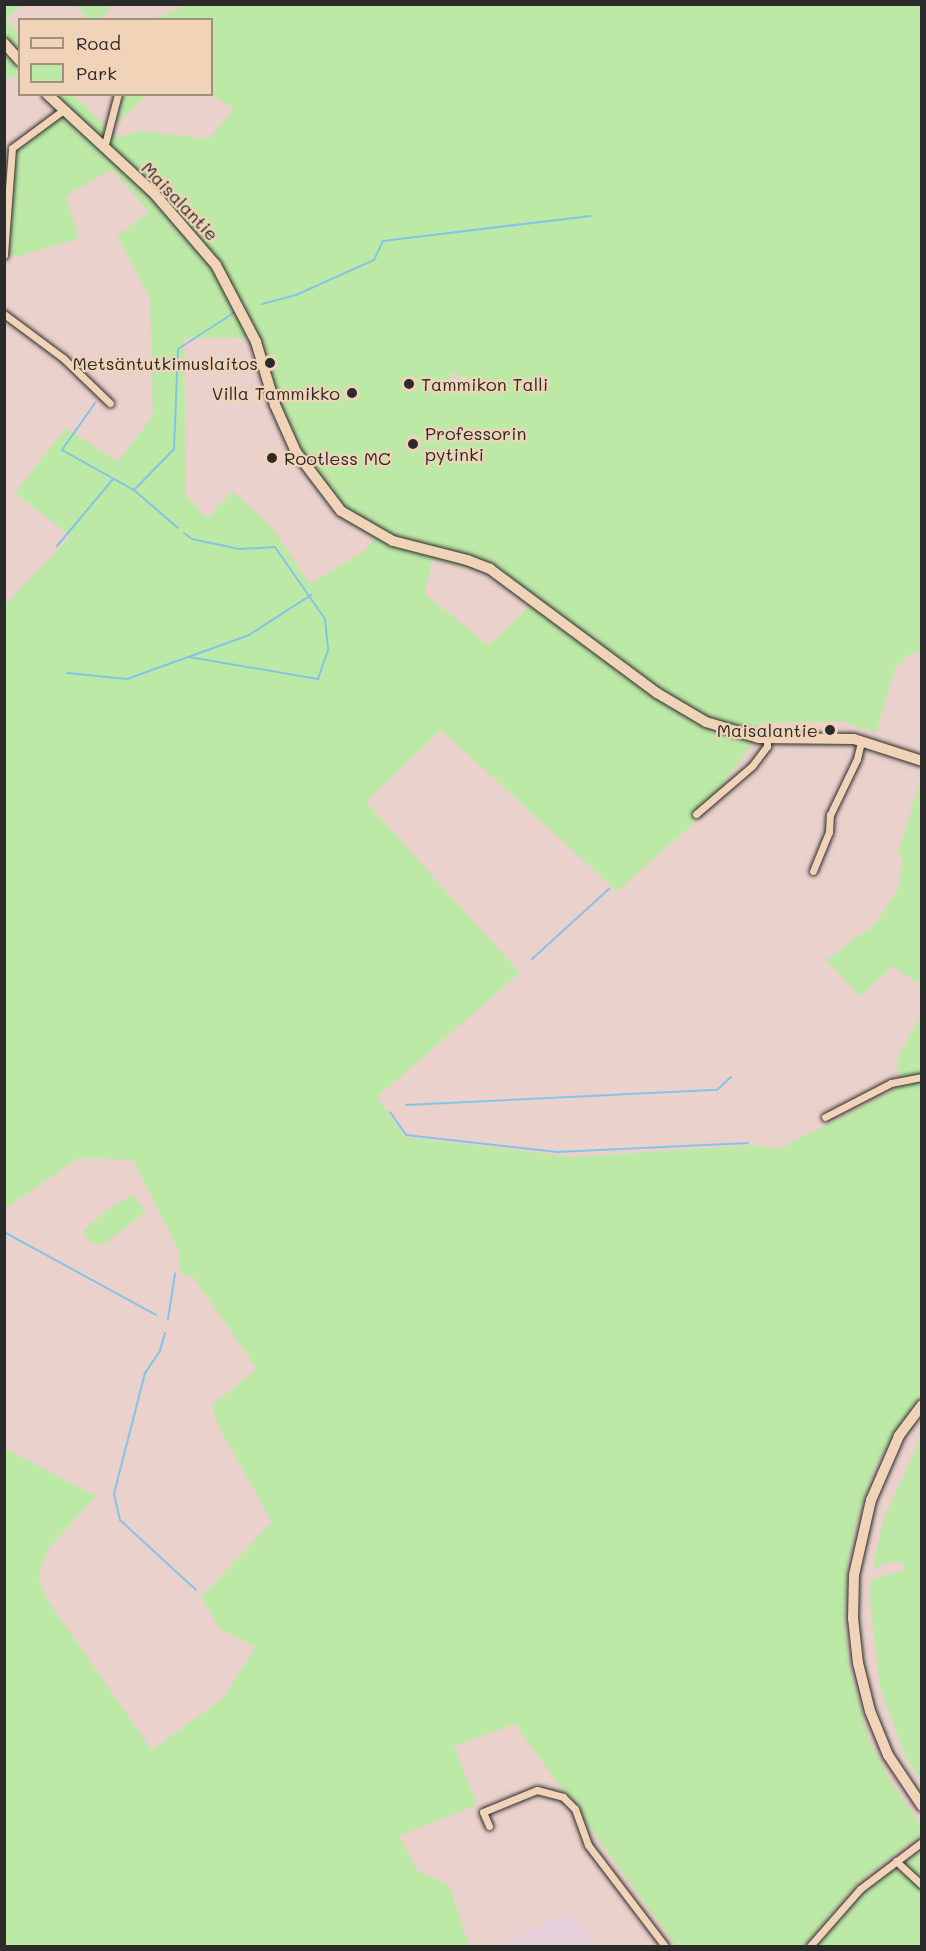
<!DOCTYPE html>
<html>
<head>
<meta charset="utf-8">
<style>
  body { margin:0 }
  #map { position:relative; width:926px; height:1951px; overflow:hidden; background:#ead1cc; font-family:Mali,sans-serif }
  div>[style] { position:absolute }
  .built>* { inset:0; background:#e5cfdb }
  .green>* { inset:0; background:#bde9a7 }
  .stream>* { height:2px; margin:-1px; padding:0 1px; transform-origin:1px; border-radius:1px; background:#84c4e5 }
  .roads { filter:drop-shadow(0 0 2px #2b2b2b) drop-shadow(0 0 2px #2b2b2b) }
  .minor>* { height:7px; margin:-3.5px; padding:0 3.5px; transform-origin:3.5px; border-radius:3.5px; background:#f1d3b7 }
  .secondary>* { height:10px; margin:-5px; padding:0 5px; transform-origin:5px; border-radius:5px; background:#f1d3b7 }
  .dots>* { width:16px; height:16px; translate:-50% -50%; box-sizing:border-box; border:3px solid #f1d3b7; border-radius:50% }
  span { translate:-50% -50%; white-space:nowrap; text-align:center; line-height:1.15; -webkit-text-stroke:4.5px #f1d3b7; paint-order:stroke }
  .street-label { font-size:18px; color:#2b2b2b }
  .poi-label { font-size:18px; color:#2b2b2b }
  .right { translate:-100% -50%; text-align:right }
  .left { translate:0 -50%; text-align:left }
  .frame { position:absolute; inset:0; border:6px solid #2b2b2b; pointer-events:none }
  .legend { position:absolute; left:18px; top:18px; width:195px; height:78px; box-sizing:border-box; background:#f1d3b7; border:2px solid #a2907f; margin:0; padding:8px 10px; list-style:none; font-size:18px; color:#2b2b2b }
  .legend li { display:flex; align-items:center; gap:12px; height:30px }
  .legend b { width:30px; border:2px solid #a2907f }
</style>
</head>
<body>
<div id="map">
  <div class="built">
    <i style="clip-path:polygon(571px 1912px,592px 1946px,493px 1946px)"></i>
  </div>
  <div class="green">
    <i style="clip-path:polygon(5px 5px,21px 5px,6px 19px,19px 34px,19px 75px,5px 79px,5px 58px,9px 55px,5px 50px)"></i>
    <i style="clip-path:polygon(75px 5px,106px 5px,111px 10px,99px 19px,88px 19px)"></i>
    <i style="clip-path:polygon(evenodd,921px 5px,921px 653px,910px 654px,895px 668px,876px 733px,841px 721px,760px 723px,751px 746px,693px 824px,617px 891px,441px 730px,366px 802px,520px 973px,377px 1097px,405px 1137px,573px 1157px,753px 1145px,779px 1149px,902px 1086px,896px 1062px,921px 1014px,921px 1394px,877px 1463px,860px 1508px,847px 1567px,846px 1633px,850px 1668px,868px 1737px,889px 1779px,921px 1826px,921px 1834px,858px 1882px,804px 1946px,676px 1946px,515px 1724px,454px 1746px,477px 1805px,399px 1836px,418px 1871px,449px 1885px,469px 1946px,5px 1946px,4px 1448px,96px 1496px,48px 1549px,38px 1577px,48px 1601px,152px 1750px,223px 1698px,256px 1647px,220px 1629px,201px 1597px,272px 1522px,218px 1425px,212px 1405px,257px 1369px,193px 1277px,179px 1272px,180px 1253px,133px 1160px,78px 1158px,5px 1209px,5px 605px,71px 536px,15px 493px,66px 428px,118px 462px,153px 415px,150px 298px,117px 236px,149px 212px,112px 169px,66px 196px,79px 238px,17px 257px,6px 251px,13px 149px,60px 115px,42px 95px,73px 95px,118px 137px,140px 131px,209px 139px,234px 109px,211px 94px,212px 20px,155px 19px,184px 6px,921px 5px,184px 338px,248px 338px,295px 456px,316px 489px,342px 518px,375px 539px,363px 552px,310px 584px,273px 529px,233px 491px,207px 518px,186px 495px,184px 338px,921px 5px,452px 373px,478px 383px,476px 390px,450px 380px,452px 373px,921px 5px,432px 559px,483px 572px,530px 606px,489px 645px,425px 594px,432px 559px)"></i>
    <i style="clip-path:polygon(124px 95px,148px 95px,117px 123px)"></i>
    <i style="clip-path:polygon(921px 779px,921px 986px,893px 966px,860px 996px,826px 960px,875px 924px,898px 890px,903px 856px,897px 855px)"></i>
    <i style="clip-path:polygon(134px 1195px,145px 1212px,103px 1245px,89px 1242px,83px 1231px,109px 1208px)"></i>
    <i style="clip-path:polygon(921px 1438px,921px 1780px,907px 1760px,880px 1687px,870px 1603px,871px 1579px,903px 1571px,903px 1562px,887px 1562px,874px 1568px,874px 1562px,883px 1520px)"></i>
    <i style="clip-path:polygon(921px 1849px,921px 1883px,905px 1864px)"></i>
    <i style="clip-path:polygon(894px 1870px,903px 1872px,921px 1889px,921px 1946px,818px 1946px,863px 1892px)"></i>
  </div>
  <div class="stream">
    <i style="left:262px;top:304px;width:35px;rotate:-15deg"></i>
    <i style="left:296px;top:295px;width:85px;rotate:-24.2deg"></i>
    <i style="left:374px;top:260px;width:21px;rotate:-65deg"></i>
    <i style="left:383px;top:241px;width:209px;rotate:-6.9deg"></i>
    <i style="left:95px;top:403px;width:57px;rotate:125.1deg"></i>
    <i style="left:62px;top:450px;width:82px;rotate:29.1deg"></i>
    <i style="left:134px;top:490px;width:58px;rotate:40.8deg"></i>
    <i style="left:134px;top:490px;width:57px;rotate:-45.7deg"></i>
    <i style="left:174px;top:449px;width:100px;rotate:-87.7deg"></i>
    <i style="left:178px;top:349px;width:68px;rotate:-33deg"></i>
    <i style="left:184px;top:533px;width:10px;rotate:37deg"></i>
    <i style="left:192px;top:539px;width:48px;rotate:12deg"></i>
    <i style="left:239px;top:549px;width:36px;rotate:-3deg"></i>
    <i style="left:275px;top:547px;width:88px;rotate:55.2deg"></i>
    <i style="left:325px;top:619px;width:31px;rotate:84deg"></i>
    <i style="left:328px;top:650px;width:31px;rotate:109deg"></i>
    <i style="left:318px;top:679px;width:131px;rotate:-170.3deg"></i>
    <i style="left:57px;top:546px;width:87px;rotate:-50.1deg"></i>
    <i style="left:67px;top:673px;width:60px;rotate:5.7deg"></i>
    <i style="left:127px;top:679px;width:130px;rotate:-19.8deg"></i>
    <i style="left:249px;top:635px;width:74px;rotate:-32.8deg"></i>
    <i style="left:532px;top:959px;width:105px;rotate:-42.3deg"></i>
    <i style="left:406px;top:1105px;width:311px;rotate:-2.8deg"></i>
    <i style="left:717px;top:1090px;width:19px;rotate:-43deg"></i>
    <i style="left:390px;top:1112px;width:28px;rotate:55deg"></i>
    <i style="left:406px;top:1135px;width:152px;rotate:6.4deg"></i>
    <i style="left:557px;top:1152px;width:191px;rotate:-2.7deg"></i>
    <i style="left:4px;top:1232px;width:173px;rotate:28.6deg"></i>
    <i style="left:168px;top:1319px;width:46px;rotate:-81.2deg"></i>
    <i style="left:165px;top:1333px;width:19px;rotate:106deg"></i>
    <i style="left:160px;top:1351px;width:27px;rotate:124deg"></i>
    <i style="left:145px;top:1373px;width:125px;rotate:104.4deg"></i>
    <i style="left:114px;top:1494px;width:27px;rotate:77deg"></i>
    <i style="left:120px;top:1520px;width:103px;rotate:42.6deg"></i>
  </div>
  <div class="roads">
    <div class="minor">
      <i style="left:104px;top:148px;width:56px;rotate:-75.5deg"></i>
      <i style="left:4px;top:255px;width:107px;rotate:-85.7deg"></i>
      <i style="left:12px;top:148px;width:62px;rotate:-36.5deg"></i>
      <i style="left:4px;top:314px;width:74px;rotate:36.7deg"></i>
      <i style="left:63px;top:358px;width:65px;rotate:43.8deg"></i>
      <i style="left:696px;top:814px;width:74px;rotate:-40.6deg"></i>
      <i style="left:752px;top:766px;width:25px;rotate:-53deg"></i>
      <i style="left:767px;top:746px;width:8px;rotate:-90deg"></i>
      <i style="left:813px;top:871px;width:42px;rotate:-67.7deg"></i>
      <i style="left:829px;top:832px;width:17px;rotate:-87deg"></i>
      <i style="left:830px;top:815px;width:62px;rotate:-64.3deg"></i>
      <i style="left:857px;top:759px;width:18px;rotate:-77deg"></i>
      <i style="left:825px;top:1117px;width:74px;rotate:-27.3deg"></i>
      <i style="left:891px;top:1083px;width:32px;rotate:-11deg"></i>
      <i style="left:489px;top:1826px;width:15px;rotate:-113deg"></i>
      <i style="left:483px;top:1812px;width:58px;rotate:-22.2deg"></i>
      <i style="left:537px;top:1790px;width:27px;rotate:15deg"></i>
      <i style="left:563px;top:1797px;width:17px;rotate:45deg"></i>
      <i style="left:575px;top:1809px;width:38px;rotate:70deg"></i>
      <i style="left:588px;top:1845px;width:127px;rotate:52.7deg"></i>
      <i style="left:896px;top:1861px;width:35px;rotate:43deg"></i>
      <i style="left:810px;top:1946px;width:76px;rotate:-48.7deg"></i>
      <i style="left:860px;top:1889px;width:78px;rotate:-37.2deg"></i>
    </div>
    <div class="secondary">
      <i style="left:4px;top:43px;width:24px;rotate:48deg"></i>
      <i style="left:47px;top:94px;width:144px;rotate:42.8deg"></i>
      <i style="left:153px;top:192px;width:96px;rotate:49.2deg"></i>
      <i style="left:216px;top:265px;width:87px;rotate:62.5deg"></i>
      <i style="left:256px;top:342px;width:66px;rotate:73.2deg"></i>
      <i style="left:275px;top:405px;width:51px;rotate:65.9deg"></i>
      <i style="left:296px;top:452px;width:74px;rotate:52.7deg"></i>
      <i style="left:341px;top:511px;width:60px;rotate:30deg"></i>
      <i style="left:393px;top:541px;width:76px;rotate:14.4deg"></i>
      <i style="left:467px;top:560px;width:25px;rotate:21deg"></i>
      <i style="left:490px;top:569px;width:208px;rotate:36.6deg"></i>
      <i style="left:657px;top:693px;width:57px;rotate:30.6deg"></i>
      <i style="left:706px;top:722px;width:55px;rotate:16.8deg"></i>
      <i style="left:759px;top:738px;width:95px;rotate:0.6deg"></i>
      <i style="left:854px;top:739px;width:71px;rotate:17.9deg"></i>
      <i style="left:922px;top:1405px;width:39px;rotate:127deg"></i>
      <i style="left:899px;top:1436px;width:70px;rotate:113.6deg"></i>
      <i style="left:871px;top:1500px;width:77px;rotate:102.8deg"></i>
      <i style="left:854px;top:1575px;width:43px;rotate:91.3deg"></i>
      <i style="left:853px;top:1618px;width:45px;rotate:83.7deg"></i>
      <i style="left:858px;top:1663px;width:49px;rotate:76deg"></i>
      <i style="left:870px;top:1711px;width:48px;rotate:67.8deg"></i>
      <i style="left:888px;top:1755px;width:61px;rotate:56.3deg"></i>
    </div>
  </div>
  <div class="dots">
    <i style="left:270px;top:363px;background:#2b2b2b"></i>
    <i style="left:409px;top:384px;background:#2b2b2b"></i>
    <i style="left:352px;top:393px;background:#2b2b2b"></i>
    <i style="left:413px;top:444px;background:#2b2b2b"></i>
    <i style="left:272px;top:458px;background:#2b2b2b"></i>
    <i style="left:830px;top:730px;background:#2b2b2b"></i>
  </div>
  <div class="street-label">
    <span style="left:180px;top:201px;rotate:46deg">Maisalantie</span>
  </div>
  <div class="poi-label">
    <span class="right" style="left:258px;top:363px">Metsäntutkimuslaitos</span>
    <span class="left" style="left:421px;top:384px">Tammikon Talli</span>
    <span class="right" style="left:340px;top:393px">Villa Tammikko</span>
    <span class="left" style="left:425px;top:444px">Professorin<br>pytinki</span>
    <span class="left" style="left:284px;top:458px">Rootless MC</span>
    <span class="right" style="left:818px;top:730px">Maisalantie</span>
  </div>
  <div class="frame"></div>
  <ul class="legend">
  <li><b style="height:8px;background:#f1d3b7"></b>Road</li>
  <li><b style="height:16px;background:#bde9a7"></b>Park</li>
  </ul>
</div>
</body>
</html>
